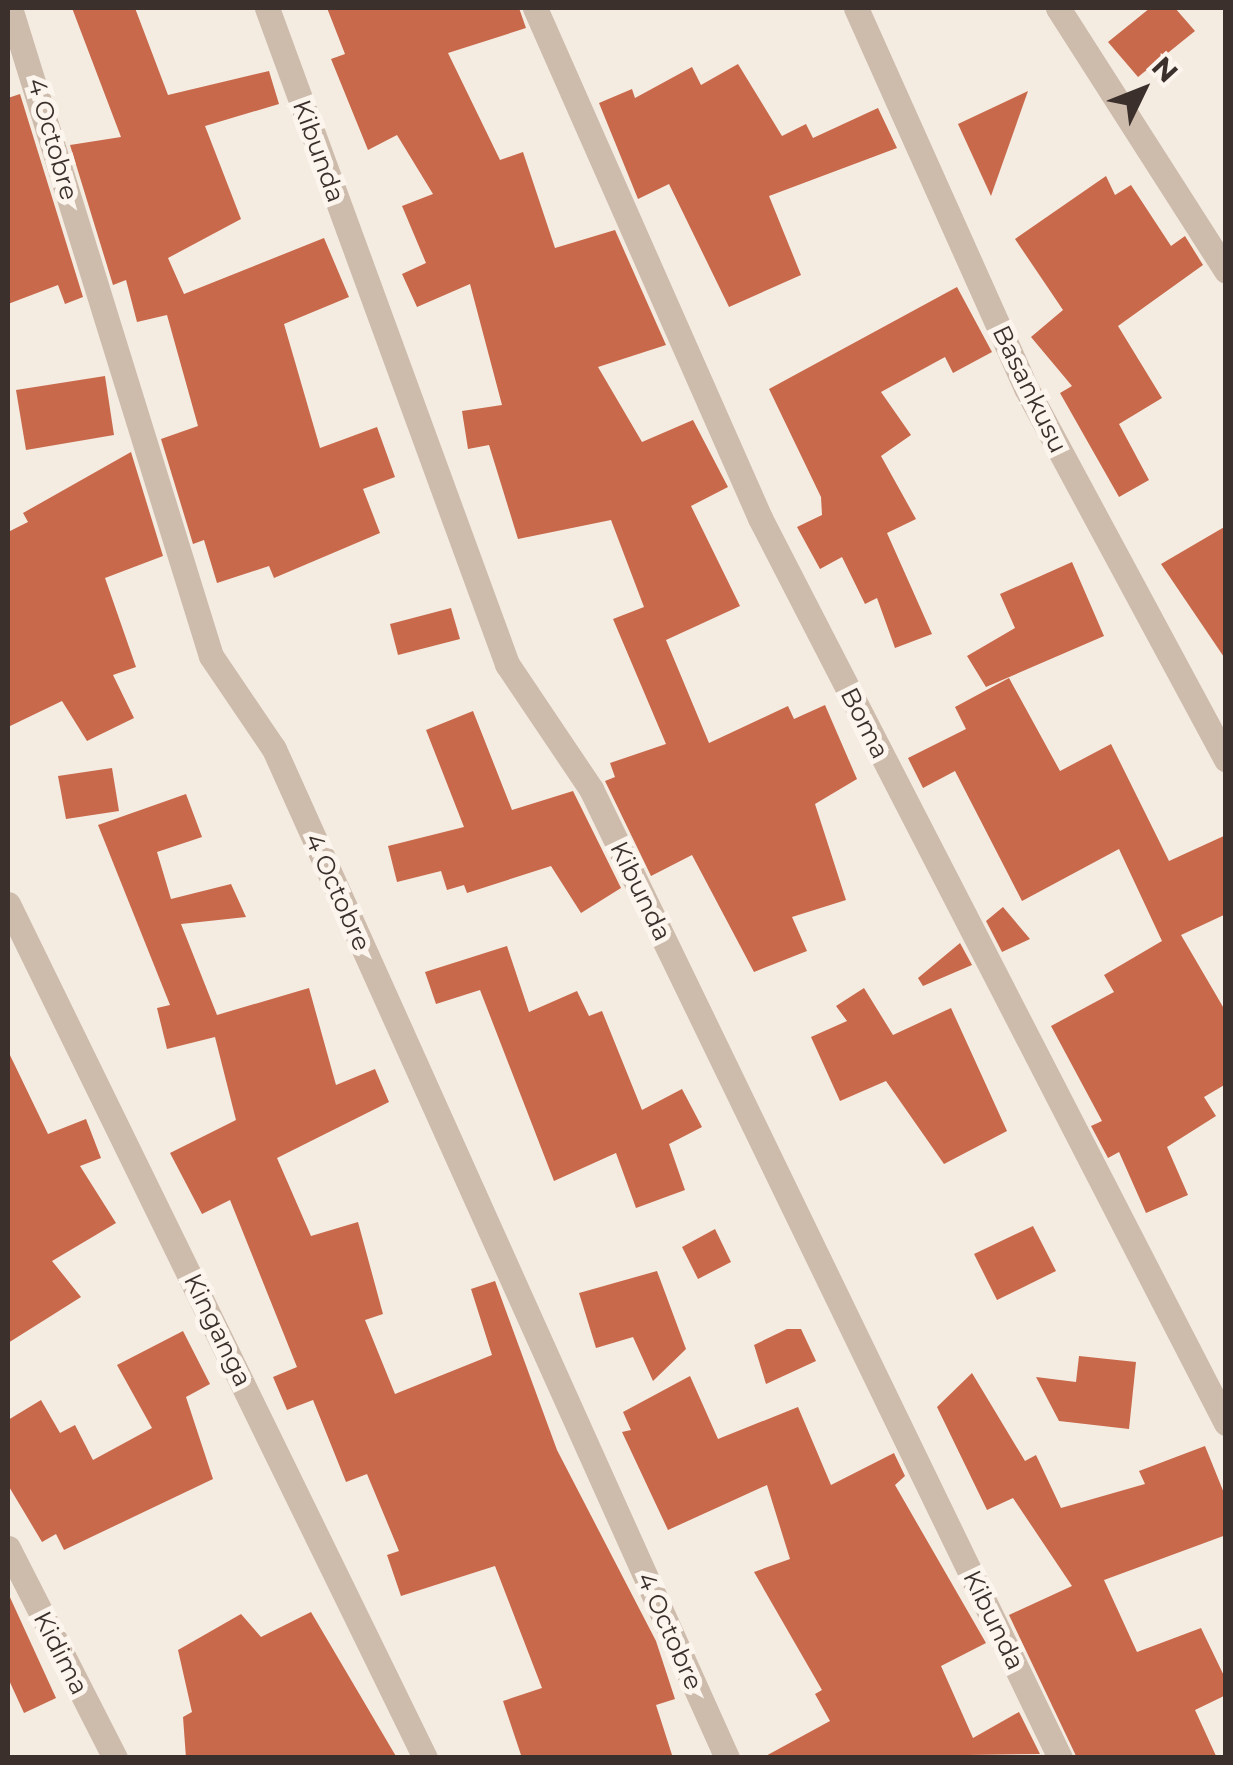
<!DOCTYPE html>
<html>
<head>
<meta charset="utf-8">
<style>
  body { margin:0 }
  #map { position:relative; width:1233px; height:1765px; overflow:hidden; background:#f4ebe1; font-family:Montserrat,sans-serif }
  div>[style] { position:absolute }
  .building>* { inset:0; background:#c8694b }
  .minor>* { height:25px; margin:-12.5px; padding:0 12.5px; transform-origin:12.5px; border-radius:12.5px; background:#cdbbac }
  span { translate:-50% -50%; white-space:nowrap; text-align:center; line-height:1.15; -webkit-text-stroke:10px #fbf5ee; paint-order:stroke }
  .street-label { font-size:25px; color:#3b302b }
  .frame { position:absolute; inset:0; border:10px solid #3b302b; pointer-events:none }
  .north { position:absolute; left:1093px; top:40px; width:100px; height:100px; -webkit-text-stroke:8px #fbf5ee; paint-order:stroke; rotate:47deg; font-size:28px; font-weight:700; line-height:40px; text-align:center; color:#3b302b }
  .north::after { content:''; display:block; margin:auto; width:35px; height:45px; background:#3b302b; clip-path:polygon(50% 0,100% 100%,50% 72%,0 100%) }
</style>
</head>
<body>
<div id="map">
  <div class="building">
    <i style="clip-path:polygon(72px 8px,135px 8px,168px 95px,269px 71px,279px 104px,205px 126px,241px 219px,168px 258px,184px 294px,324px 238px,349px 297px,284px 324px,320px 448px,377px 427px,395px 477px,363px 489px,380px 533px,274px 578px,269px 566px,217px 583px,204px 540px,193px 544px,161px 439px,198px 426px,167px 315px,137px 322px,126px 280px,113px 285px,70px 145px,121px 137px)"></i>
    <i style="clip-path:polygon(327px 8px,519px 8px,526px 28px,448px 53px,500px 160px,523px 152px,555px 248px,615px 230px,666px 345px,598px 367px,642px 442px,693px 420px,728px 487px,691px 506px,740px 606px,666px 640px,709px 743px,788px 706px,794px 719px,825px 705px,857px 779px,815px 804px,846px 900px,792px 917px,807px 951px,754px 972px,692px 855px,651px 876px,605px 781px,615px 777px,610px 763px,666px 744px,613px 619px,644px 607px,611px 520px,518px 539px,489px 445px,468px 449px,462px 411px,502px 405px,470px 284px,417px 307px,402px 274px,426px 263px,402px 206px,433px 194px,397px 135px,368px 150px,331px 59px,345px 54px)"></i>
    <i style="clip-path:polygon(1150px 8px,1175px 8px,1195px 31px,1138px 77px,1108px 42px)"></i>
    <i style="clip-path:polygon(738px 64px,782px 136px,806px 124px,813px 138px,878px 108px,897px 148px,769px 196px,801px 275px,729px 307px,669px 184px,638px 199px,599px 103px,632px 89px,635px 98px,692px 67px,701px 85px)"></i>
    <i style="clip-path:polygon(1028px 91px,991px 196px,958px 124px)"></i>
    <i style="clip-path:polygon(20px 94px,83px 297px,65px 304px,58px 285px,8px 304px,8px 98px)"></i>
    <i style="clip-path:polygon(1106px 176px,1115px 195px,1131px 185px,1171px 246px,1185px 236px,1203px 265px,1118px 326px,1162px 398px,1119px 424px,1149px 480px,1119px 497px,1060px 393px,1072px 386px,1031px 337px,1063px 310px,1015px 239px)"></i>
    <i style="clip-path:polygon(957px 287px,992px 352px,953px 373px,945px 357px,881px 392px,911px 435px,881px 456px,916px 519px,887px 533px,932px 634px,895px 648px,877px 598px,865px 604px,842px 557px,820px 569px,797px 527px,822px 515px,821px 497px,769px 389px)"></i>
    <i style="clip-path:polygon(105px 376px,114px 435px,26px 450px,16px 390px)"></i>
    <i style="clip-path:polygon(131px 452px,163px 556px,105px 578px,136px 667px,113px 675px,134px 718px,87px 741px,62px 701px,8px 727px,8px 532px,28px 522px,23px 513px)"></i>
    <i style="clip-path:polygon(1226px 526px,1226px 660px,1161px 564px)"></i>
    <i style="clip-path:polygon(1072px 562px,1104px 636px,986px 687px,967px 656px,1015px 628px,1000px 594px)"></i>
    <i style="clip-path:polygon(451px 608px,460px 639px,398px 655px,390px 624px)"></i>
    <i style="clip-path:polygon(1009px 678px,1060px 771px,1111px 744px,1169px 861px,1226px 835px,1226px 914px,1181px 935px,1226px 1012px,1226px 1084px,1204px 1097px,1216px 1116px,1167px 1147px,1188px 1195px,1146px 1213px,1119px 1152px,1108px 1158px,1091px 1126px,1102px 1121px,1051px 1026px,1114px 992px,1104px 975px,1162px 941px,1119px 849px,1022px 901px,955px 771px,923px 788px,908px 758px,966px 729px,955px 707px)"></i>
    <i style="clip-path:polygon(473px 711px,512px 810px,573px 791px,621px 888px,581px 913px,551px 866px,467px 893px,464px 885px,447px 890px,441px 871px,397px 882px,388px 846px,464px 827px,426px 730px)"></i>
    <i style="clip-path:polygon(112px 768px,119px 811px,66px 819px,58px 776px)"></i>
    <i style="clip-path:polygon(186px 794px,202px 837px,157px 852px,171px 899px,231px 884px,246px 917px,181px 924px,217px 1015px,309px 988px,336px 1085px,375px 1069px,389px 1102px,277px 1158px,311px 1236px,358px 1222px,383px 1314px,365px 1320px,395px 1394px,492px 1355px,471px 1289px,495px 1281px,557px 1450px,656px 1641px,675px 1699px,656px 1705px,673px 1758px,522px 1758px,503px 1701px,542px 1688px,495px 1566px,401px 1596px,387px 1555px,399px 1551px,367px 1474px,346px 1482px,313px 1400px,287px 1410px,273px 1377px,297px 1367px,230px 1200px,202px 1214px,170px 1153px,236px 1120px,215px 1037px,167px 1049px,157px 1008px,170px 1005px,98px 825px)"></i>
    <i style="clip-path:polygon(1003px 907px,1030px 939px,1002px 952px,986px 921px)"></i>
    <i style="clip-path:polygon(960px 943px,972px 965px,923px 986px,918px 978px)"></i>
    <i style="clip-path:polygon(507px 946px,529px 1012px,577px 991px,589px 1016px,602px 1011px,642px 1110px,682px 1089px,702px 1127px,669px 1144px,685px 1190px,636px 1208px,616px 1153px,554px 1181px,480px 990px,436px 1004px,425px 972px)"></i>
    <i style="clip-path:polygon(864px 988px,893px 1035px,951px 1008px,1007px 1131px,944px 1164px,886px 1081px,840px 1101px,811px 1037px,847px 1021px,836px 1006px)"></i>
    <i style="clip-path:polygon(8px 1051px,48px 1134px,86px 1119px,101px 1158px,80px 1166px,116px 1223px,52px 1261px,81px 1297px,8px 1343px)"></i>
    <i style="clip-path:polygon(1033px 1226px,1056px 1271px,997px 1300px,974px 1254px)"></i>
    <i style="clip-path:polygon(715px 1229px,731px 1262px,698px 1279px,682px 1247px)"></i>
    <i style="clip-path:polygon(657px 1271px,686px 1349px,653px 1381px,633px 1337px,596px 1348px,579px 1293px)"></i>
    <i style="clip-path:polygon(787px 1329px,801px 1329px,816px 1361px,766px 1384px,754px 1345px)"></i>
    <i style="clip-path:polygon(183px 1331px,210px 1384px,186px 1397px,213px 1479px,64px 1550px,56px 1534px,42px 1542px,8px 1485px,8px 1420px,41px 1400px,60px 1433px,75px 1425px,93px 1460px,152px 1428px,117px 1365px)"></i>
    <i style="clip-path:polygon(1079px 1356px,1136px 1362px,1129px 1429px,1059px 1421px,1036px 1377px,1076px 1382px)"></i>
    <i style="clip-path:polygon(972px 1373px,1025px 1461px,1036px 1455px,1061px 1508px,1145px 1484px,1139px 1471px,1205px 1446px,1226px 1498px,1226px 1535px,1104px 1580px,1137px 1652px,1201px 1628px,1226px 1680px,1226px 1695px,1195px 1710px,1217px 1758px,1077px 1758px,1009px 1615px,1072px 1586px,1013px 1498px,987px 1510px,937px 1407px)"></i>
    <i style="clip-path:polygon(690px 1376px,718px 1439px,798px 1407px,831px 1485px,894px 1453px,905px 1476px,895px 1485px,986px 1643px,941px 1666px,973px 1738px,1019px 1712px,1040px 1754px,762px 1758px,830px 1721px,815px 1694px,822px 1690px,754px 1572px,790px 1559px,767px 1485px,668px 1530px,622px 1432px,631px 1430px,623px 1412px)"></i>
    <i style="clip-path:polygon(8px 1593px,56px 1698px,24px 1713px,8px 1678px)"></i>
    <i style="clip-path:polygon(311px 1612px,397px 1758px,186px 1758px,183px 1717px,192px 1712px,178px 1650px,241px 1614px,261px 1637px)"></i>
  </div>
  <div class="minor">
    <i style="left:10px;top:8px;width:678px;rotate:72.77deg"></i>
    <i style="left:211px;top:656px;width:112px;rotate:55.9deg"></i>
    <i style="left:274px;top:749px;width:1106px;rotate:65.82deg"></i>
    <i style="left:267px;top:8px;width:699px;rotate:69.9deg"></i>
    <i style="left:507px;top:664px;width:151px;rotate:56.1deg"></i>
    <i style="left:591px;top:789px;width:1077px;rotate:64.17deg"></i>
    <i style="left:535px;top:8px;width:557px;rotate:66.19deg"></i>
    <i style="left:760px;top:518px;width:1018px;rotate:62.76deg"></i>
    <i style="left:856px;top:8px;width:416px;rotate:65.9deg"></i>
    <i style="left:1026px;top:388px;width:422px;rotate:61.7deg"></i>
    <i style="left:1058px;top:8px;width:312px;rotate:57.4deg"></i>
    <i style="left:8px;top:904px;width:950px;rotate:63.97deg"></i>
    <i style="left:8px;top:1548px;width:236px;rotate:63deg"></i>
  </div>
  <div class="street-label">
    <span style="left:53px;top:139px;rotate:74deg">4 Octobre</span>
    <span style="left:319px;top:151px;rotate:70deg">Kibunda</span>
    <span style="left:1030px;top:389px;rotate:64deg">Basankusu</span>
    <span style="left:865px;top:723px;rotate:63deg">Boma</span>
    <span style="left:641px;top:891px;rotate:64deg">Kibunda</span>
    <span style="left:338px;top:892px;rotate:66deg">4 Octobre</span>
    <span style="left:218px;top:1330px;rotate:64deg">Kinganga</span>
    <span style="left:994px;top:1620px;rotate:64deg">Kibunda</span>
    <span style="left:670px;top:1631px;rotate:66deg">4 Octobre</span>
    <span style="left:61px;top:1653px;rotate:63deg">Kidima</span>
  </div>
  <div class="frame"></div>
  <div class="north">N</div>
</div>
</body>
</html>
